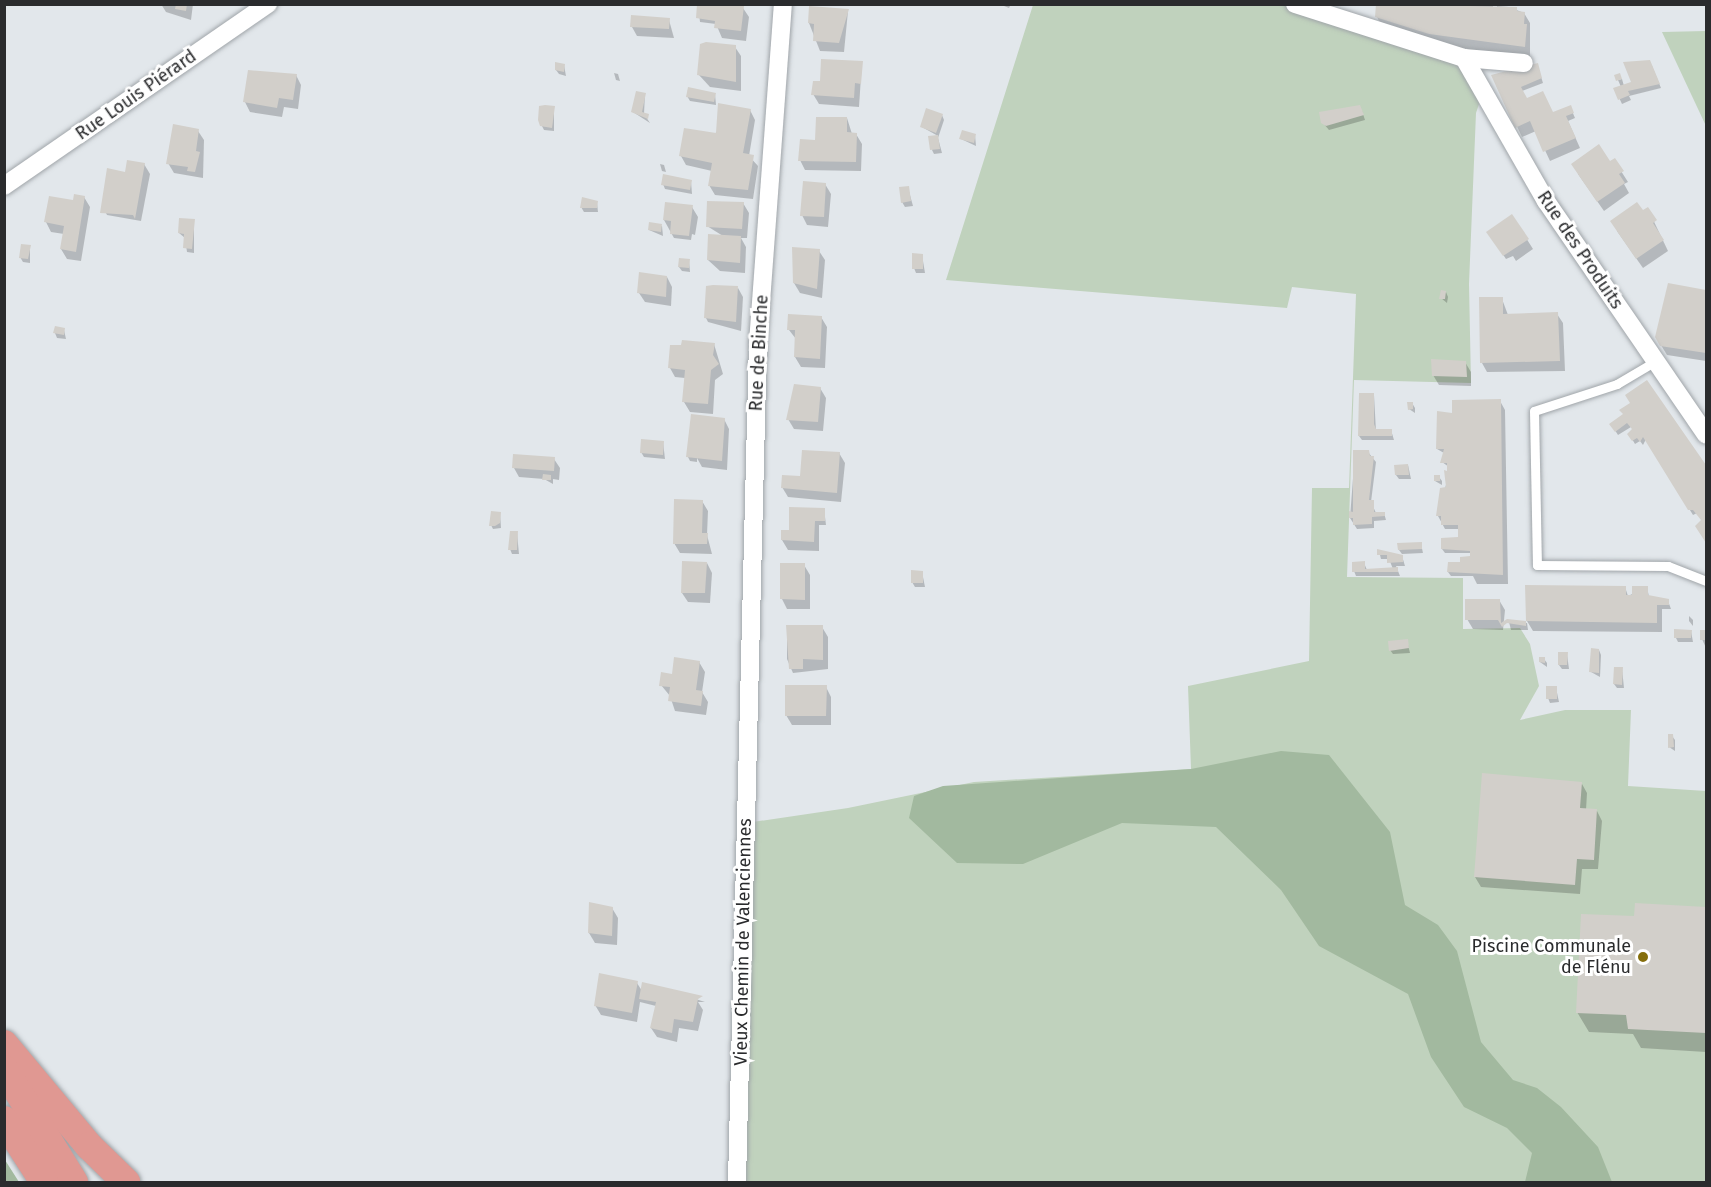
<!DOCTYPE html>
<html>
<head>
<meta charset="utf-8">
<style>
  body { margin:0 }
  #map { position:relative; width:1711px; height:1187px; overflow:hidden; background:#e2e7eb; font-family:"Fira Sans",sans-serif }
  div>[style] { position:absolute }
  .green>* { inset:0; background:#c0d2bd }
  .forest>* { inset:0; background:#a2b99f }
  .shadow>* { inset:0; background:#0003 }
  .building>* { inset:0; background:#d2cfca }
  .roads { filter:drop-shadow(0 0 2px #a0a5a9) drop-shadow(0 0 2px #a0a5a9) }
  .service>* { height:9px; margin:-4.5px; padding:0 4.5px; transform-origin:4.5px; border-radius:4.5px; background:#fff }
  .minor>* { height:18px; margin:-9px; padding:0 9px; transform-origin:9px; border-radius:9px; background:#fff }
  .trunk>* { height:28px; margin:-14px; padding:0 14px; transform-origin:14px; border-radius:14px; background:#e09892 }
  .dots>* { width:16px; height:16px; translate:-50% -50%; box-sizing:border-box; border:3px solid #fff; border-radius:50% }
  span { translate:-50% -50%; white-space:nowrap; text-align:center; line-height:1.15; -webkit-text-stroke:6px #fff; paint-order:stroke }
  .street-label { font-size:18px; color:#2a2b2d }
  .poi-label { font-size:18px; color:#2a2b2d }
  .right { translate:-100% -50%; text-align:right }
  .frame { position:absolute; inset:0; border:6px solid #2a2b2d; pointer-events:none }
</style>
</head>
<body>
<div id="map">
  <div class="green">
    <i style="clip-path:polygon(1033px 5px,1295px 5px,1464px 58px,1483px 92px,1476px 113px,1469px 284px,1471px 383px,1354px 380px,1347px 577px,1463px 578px,1463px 629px,1520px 628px,1530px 644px,1539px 686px,1520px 720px,1565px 710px,1631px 710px,1628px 786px,1706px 791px,1706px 1182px,737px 1182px,746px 823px,848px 808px,974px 782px,1191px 769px,1188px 686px,1309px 661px,1312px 488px,1349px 488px,1356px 294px,1292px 287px,1287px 308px,946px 280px)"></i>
    <i style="clip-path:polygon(1706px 31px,1706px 126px,1662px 32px)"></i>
  </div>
  <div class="forest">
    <i style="clip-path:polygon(1281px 751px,1329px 755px,1390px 832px,1405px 905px,1438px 925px,1457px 951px,1481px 1042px,1513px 1080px,1537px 1088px,1561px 1107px,1598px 1147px,1612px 1182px,1525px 1182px,1532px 1153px,1507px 1128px,1464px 1107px,1431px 1057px,1408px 994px,1319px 946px,1281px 890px,1216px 827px,1122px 823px,1023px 864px,957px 863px,909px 818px,914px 796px,943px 786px,1191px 769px)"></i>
    <i style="clip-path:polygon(5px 1160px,19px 1182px,5px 1182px)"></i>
  </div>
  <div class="shadow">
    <i style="clip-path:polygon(161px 4px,193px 4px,191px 20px,166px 12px)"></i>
    <i style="clip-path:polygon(698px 4px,743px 8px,749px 17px,746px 41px,722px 38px,716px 24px,700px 22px)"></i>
    <i style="clip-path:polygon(999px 4px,1011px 4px,1009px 8px)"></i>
    <i style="clip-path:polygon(1378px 4px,1492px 4px,1496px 14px,1497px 6px,1509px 7px,1524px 13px,1530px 23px,1530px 56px,1458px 49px,1382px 27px,1377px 17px)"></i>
    <i style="clip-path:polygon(848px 11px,844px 52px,820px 51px,809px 23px)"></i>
    <i style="clip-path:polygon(669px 20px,674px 38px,637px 36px,632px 27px)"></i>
    <i style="clip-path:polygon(735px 47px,741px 56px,741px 91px,710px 87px,699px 75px)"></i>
    <i style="clip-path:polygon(862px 62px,859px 107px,819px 104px,813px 94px)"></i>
    <i style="clip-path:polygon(1537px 64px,1543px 83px,1522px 91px,1527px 100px,1553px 114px,1572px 111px,1575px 118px,1568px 121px,1580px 148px,1550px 161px,1536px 131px,1522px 137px,1493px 76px)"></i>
    <i style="clip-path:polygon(564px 65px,566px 76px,559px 74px,556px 70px)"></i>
    <i style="clip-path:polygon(1652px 66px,1661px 88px,1629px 96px,1631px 100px,1622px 104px,1615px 89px,1621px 87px,1618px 80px,1622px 79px,1624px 86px,1633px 83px)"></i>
    <i style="clip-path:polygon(614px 73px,618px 74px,620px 81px,616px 80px)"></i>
    <i style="clip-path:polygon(296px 75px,301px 85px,298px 109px,284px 107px,282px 117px,250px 112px,245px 102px)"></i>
    <i style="clip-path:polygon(645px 94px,644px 114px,650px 123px,633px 112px)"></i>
    <i style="clip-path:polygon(715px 94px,716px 105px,690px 101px,687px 96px)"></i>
    <i style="clip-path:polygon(554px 110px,554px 131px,544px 130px,542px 126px)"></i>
    <i style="clip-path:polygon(750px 110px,755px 120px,749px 156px,758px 166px,753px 199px,715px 195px,709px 185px,712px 171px,686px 165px,681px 156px)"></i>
    <i style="clip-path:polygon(1362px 111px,1365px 120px,1329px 130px,1323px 123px)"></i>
    <i style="clip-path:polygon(942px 115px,944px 120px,938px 138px,942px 153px,934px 154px,932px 150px,938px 136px,922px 127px)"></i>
    <i style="clip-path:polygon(847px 118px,852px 134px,856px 134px,862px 144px,861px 171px,805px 170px,800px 160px,816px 141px)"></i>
    <i style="clip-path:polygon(198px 131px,204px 140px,203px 178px,174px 173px,168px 163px)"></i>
    <i style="clip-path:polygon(975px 135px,976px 146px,961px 139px)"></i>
    <i style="clip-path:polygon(1614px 160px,1628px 182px,1624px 184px,1629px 193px,1604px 211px,1578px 174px)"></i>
    <i style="clip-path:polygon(144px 164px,150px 174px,141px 221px,107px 215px,105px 211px,126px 174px)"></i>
    <i style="clip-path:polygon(660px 164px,664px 165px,666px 172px,662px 171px)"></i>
    <i style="clip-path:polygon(691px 181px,692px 194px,665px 189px,663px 184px)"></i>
    <i style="clip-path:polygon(825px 184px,831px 194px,828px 227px,807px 225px,802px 215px)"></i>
    <i style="clip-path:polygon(908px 188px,913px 206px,905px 207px,902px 202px)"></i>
    <i style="clip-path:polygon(84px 197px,90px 207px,81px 261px,67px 259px,61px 249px,64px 234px,51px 232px,46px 222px)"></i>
    <i style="clip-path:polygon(597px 203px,598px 212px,584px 212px,581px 207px)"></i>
    <i style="clip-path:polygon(743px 203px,749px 213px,747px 238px,741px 238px,746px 247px,745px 273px,720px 271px,708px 260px,723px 236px,707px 226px)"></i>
    <i style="clip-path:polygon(692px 207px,698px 217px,695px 235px,692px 234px,691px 240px,674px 238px,664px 220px)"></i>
    <i style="clip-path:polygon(1648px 209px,1668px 251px,1643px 268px,1617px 231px)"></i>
    <i style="clip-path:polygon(1512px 216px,1533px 249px,1516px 261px,1513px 256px,1506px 259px,1488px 232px)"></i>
    <i style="clip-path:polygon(194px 221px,194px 253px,187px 252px,185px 238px,179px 233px)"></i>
    <i style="clip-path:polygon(662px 226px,663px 236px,649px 230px)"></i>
    <i style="clip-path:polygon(30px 246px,30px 263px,23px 262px,20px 257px)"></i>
    <i style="clip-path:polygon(819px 251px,825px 260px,822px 298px,800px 293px,794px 283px)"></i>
    <i style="clip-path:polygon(922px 255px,925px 273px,916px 273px,914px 268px)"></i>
    <i style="clip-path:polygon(689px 261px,690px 272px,682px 271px,679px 267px)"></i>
    <i style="clip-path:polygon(667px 277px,672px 287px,671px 306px,645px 302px,639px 293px)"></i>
    <i style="clip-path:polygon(1669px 285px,1706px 291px,1706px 361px,1667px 355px,1656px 337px)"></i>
    <i style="clip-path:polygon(738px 288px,743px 297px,741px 331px,708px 322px,706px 318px)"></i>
    <i style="clip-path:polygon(1446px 292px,1448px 297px,1447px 303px,1441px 298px)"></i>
    <i style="clip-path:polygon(1502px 299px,1508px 315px,1557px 314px,1563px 323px,1565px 371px,1487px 372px,1482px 363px)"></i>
    <i style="clip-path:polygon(821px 317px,827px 327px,825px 368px,801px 367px,795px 357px,796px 339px,789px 330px)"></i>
    <i style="clip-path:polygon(64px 330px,66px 339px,57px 338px,55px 333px)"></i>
    <i style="clip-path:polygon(714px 344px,723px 374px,715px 380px,713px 414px,690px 412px,684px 402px,685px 378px,675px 377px,670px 368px)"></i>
    <i style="clip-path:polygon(1465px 362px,1471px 372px,1471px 386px,1439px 385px,1433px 375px)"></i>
    <i style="clip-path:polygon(1646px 382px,1706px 469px,1706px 541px,1697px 526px,1702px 520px,1697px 513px,1693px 515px,1646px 439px,1643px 445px,1640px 441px,1635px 444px,1629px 434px,1633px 430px,1631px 427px,1618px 435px,1611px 424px,1624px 415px)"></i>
    <i style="clip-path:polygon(820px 388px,826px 398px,823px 431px,794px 429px,788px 419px)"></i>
    <i style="clip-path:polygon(1374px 395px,1376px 431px,1391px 430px,1394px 440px,1362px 440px,1359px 436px)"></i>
    <i style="clip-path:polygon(1500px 401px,1505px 410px,1508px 584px,1477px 584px,1473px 576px,1451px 576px,1448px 572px,1449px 563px,1471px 562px,1471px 553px,1445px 553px,1442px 549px,1460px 539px,1460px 529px,1445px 529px,1438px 516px,1449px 473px,1449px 467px,1442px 462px,1444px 453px,1437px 449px,1454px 414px)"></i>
    <i style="clip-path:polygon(1412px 403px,1415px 408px,1415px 413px,1409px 409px)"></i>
    <i style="clip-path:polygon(724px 419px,729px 429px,727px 470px,702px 467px,697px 458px,697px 462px,690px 461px,688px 457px)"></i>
    <i style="clip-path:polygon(663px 442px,665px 459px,644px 457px,641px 452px)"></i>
    <i style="clip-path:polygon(1355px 452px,1368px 452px,1376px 462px,1371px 502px,1376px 513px,1384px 513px,1386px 520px,1374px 521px,1374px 528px,1357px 529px,1350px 518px)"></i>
    <i style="clip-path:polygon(839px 453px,845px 463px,841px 502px,788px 497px,782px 487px)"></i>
    <i style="clip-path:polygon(554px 459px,560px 468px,559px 480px,553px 479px,553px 484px,544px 479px,519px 477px,514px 468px)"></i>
    <i style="clip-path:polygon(1408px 465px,1411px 479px,1399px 479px,1396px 475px)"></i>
    <i style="clip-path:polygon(1439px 477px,1442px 481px,1442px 485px,1435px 481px)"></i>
    <i style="clip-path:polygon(702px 501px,708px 511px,707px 535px,712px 554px,680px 553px,674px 543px)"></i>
    <i style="clip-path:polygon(824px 509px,826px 525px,819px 525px,819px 551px,788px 550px,782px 540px)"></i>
    <i style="clip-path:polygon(500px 513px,501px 528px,493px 529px,491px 525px)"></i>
    <i style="clip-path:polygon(517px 533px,519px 554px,512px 554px,510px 549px)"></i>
    <i style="clip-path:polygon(1421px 544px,1423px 553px,1402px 554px,1399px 550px)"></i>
    <i style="clip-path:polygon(1379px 551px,1402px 556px,1405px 566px,1396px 566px,1400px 576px,1356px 576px,1354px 571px,1364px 563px,1367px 570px,1393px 569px,1389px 559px,1381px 559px)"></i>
    <i style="clip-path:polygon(707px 563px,712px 573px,710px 603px,688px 602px,682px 593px)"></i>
    <i style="clip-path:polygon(804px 565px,810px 575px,810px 609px,787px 609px,782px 599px)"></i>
    <i style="clip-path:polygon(922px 572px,925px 587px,915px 587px,912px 582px)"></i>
    <i style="clip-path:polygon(1625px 587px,1628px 596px,1647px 587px,1649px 597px,1668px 601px,1671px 609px,1662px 609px,1662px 632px,1533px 631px,1527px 621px)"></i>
    <i style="clip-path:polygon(1499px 600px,1505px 610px,1503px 630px,1473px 629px,1467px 619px)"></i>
    <i style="clip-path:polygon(1689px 616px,1693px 620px,1693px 626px,1689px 621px)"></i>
    <i style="clip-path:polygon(1509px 622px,1527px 623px,1528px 630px,1511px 630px)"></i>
    <i style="clip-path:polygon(787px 627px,822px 627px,828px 637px,828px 669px,793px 673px,787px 659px)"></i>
    <i style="clip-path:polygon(1691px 631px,1693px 642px,1678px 642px,1676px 638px)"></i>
    <i style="clip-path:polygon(1701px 632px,1706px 632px,1706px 648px,1702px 639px)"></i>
    <i style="clip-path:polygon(1407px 641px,1410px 653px,1393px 654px,1390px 650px)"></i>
    <i style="clip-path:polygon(1599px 650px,1601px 655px,1600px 677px,1591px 672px)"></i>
    <i style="clip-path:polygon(1567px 654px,1569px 669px,1562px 669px,1559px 665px)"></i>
    <i style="clip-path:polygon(1544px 659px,1547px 663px,1547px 667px,1540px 662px)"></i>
    <i style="clip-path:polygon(699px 662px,705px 672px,702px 692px,708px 702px,706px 715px,675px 711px,670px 696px,661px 685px)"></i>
    <i style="clip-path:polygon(1622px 669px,1624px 688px,1617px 688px,1614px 684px)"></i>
    <i style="clip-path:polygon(826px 687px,831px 697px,831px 725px,792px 725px,786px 715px)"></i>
    <i style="clip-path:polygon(1556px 688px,1559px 702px,1550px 703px,1548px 698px)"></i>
    <i style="clip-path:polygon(1672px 736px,1675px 740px,1675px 751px,1669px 747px)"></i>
    <i style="clip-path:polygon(1582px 784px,1587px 793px,1586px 810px,1597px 811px,1602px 821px,1598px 869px,1582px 869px,1580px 894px,1481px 887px,1475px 877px)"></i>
    <i style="clip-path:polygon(1636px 905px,1706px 909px,1706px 1052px,1641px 1048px,1633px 1034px,1589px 1032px,1577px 1012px,1636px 918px)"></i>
    <i style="clip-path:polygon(612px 908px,618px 918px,617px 945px,595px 943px,589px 933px)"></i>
    <i style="clip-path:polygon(637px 983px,642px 991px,643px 984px,702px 997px,677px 993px,705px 1002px,698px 1002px,703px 1010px,698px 1031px,679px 1028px,677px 1042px,657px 1037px,651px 1028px,656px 1006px,640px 1002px,637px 1022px,601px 1015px,595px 1005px)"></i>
  </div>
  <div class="building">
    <i style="clip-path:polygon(176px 4px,187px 4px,186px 11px,175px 9px)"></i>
    <i style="clip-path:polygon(697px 4px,744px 6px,741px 31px,714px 28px,715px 21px,696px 18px)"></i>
    <i style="clip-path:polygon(1376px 4px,1517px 7px,1517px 11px,1525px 12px,1524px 24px,1527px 24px,1525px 47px,1429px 34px,1375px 17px)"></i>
    <i style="clip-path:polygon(809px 6px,849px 9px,839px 43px,813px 41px,814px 24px,808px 23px)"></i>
    <i style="clip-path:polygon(631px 15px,670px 18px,669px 29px,630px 27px)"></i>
    <i style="clip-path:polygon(706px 42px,736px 45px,736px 82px,697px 75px,700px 44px)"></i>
    <i style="clip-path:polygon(821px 59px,863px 61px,861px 84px,855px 83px,854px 98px,811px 95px,813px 81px,820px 81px)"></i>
    <i style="clip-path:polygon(1650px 60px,1660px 84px,1628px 91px,1630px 95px,1618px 100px,1613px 88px,1631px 82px,1623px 62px)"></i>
    <i style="clip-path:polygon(555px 62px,565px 64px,564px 72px,555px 70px)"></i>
    <i style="clip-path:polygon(1538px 63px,1542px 78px,1521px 87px,1527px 98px,1543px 91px,1553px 112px,1571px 105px,1574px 113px,1566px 116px,1576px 138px,1543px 152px,1530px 121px,1515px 128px,1491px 75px)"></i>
    <i style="clip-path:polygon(248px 70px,297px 74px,293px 100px,279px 98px,277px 108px,243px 102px)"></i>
    <i style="clip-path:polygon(1620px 73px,1622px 79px,1616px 81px,1614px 75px)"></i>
    <i style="clip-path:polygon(688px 87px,716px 93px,714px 102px,686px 97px)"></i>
    <i style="clip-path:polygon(636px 91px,646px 93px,642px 112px,649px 114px,648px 119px,631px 112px)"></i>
    <i style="clip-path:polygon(718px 103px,751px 109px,743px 153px,754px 155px,748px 190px,708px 186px,712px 163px,679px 156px,684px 128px,716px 133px)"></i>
    <i style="clip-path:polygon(545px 105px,555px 106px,552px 128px,540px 126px,538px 120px,539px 106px)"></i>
    <i style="clip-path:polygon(1360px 105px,1364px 115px,1326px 126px,1321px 123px,1319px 112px)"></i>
    <i style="clip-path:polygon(926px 108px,943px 114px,936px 133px,920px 127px)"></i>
    <i style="clip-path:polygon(816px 117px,847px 117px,847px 132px,857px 133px,856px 162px,798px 161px,800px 139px,815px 140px)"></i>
    <i style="clip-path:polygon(173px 124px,199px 129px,196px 151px,200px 152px,195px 172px,187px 171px,188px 167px,166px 164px)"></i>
    <i style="clip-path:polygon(962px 130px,976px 134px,974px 143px,959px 139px)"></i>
    <i style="clip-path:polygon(938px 135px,940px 149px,930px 150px,928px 136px)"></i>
    <i style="clip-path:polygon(1599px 144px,1610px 161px,1615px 158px,1624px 171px,1619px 174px,1625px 183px,1597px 202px,1571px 164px)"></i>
    <i style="clip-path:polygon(127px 160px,145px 163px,135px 219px,133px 215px,100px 213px,107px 168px,125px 172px)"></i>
    <i style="clip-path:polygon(663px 174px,692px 180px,690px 190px,661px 185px)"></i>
    <i style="clip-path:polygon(803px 181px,826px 183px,824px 217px,800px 216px)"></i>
    <i style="clip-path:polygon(909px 186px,911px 201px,901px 203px,899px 187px)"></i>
    <i style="clip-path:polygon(74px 194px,85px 196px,76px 252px,60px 249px,64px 226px,44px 222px,49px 196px,73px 200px)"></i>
    <i style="clip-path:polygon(582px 197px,598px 201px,597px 208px,580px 208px)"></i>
    <i style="clip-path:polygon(707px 201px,744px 202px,742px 229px,706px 227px)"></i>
    <i style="clip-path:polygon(665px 202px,693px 205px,689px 236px,670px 234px,671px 221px,663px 220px)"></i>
    <i style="clip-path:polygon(1637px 202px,1643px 210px,1648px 207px,1657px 220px,1653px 223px,1664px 240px,1636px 259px,1610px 221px)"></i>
    <i style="clip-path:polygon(1512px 214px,1529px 239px,1503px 256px,1486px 232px)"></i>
    <i style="clip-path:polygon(179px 218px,195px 219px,192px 249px,183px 248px,184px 234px,178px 233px)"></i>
    <i style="clip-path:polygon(649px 222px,662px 224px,661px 232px,648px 230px)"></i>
    <i style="clip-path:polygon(708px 234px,741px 236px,740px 263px,707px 260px)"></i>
    <i style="clip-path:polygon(21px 244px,31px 245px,28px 259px,19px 258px)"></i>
    <i style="clip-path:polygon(792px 247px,820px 249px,817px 289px,793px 283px)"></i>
    <i style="clip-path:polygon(912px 253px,923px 254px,923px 269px,912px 269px)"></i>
    <i style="clip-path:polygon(679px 258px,690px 259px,689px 268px,678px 267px)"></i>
    <i style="clip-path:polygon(639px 272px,667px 276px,666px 297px,637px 293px)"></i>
    <i style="clip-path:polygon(1668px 283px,1706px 290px,1706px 353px,1660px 346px,1655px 337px)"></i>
    <i style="clip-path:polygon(713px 285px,738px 286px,736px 322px,704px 318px,706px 286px)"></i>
    <i style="clip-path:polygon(1441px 290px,1446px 291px,1445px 299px,1439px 299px)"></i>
    <i style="clip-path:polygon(1479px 297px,1503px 297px,1503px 314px,1558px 312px,1560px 361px,1480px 363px)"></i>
    <i style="clip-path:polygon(788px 314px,822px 316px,820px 359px,794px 357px,795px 330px,787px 330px)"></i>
    <i style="clip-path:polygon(55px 326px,65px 328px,64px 335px,53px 333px)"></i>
    <i style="clip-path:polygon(682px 340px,715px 343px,713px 355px,719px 364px,711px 370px,708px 404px,682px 402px,685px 370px,668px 368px,670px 345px,681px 345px)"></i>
    <i style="clip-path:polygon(1431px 359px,1466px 361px,1467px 377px,1432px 376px)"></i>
    <i style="clip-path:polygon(1647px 380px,1706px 465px,1706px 543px,1695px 526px,1701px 520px,1693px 510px,1688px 510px,1643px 437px,1640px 442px,1637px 438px,1632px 441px,1627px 434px,1632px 429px,1627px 423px,1615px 432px,1609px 424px,1623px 414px,1619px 410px,1630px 403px,1625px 395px)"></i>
    <i style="clip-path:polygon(794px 384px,821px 387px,818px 422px,786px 420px)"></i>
    <i style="clip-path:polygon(1359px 393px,1374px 393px,1374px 424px,1376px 429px,1392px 429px,1392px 436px,1358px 436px)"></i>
    <i style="clip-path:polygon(1501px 399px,1503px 575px,1447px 572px,1448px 562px,1460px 562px,1460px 557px,1470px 556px,1470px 551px,1441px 549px,1441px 538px,1458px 537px,1458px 525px,1441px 525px,1441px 516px,1436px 516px,1440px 488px,1446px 487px,1444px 470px,1447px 471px,1447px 463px,1440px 463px,1444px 449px,1436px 449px,1437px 411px,1452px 413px,1452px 400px)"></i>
    <i style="clip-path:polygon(1407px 402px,1413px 402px,1413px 409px,1408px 410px)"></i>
    <i style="clip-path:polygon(691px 414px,725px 418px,722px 461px,686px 457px)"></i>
    <i style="clip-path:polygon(641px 439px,664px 441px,663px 455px,640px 453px)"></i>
    <i style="clip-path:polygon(802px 450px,840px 452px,837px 493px,781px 488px,782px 475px,800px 476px)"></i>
    <i style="clip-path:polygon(1353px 450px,1369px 450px,1370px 456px,1374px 456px,1369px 500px,1374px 500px,1374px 512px,1385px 512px,1385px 516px,1372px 517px,1372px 524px,1353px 525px,1353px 518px,1349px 518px,1349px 511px,1353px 512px)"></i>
    <i style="clip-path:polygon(513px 454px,555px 457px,554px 471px,512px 468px)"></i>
    <i style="clip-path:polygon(1408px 464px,1409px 475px,1395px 475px,1394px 465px)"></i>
    <i style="clip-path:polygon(543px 474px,551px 475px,551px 480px,542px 480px)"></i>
    <i style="clip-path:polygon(1434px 475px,1440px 475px,1440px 481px,1434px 481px)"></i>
    <i style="clip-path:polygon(674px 499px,703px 500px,702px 533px,708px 533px,707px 544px,673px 544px)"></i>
    <i style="clip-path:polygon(789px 507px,825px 508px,825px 521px,815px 521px,814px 542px,781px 540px,781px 530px,789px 530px)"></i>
    <i style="clip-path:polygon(491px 511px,501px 512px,500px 523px,495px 526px,489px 526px)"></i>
    <i style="clip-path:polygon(510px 531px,518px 531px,517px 550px,508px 550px)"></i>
    <i style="clip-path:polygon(1422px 542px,1422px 549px,1398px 550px,1397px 543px)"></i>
    <i style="clip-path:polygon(1377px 549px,1403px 555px,1403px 562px,1387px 563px,1387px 555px,1377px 555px)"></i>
    <i style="clip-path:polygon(682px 561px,707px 562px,705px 593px,681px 593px)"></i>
    <i style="clip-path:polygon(1365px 561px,1365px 569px,1398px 567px,1398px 572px,1352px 572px,1352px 562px)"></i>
    <i style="clip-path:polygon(780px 563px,805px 563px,805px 600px,780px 599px)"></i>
    <i style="clip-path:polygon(911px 570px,923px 571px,923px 583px,911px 583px)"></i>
    <i style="clip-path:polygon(1525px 585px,1626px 586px,1626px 595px,1632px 595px,1632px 586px,1648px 586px,1648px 595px,1669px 599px,1669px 605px,1657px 605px,1657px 623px,1526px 621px,1526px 626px,1507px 623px,1502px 627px,1498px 620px,1465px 620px,1465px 599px,1500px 599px,1501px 623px,1507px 619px,1526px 621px)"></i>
    <i style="clip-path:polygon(786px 625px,823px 625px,823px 660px,803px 659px,803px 669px,789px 669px)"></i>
    <i style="clip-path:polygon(1674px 629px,1692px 630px,1691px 638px,1674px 638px)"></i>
    <i style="clip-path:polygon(1700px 630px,1706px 630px,1706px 640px,1700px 640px)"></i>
    <i style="clip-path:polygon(1408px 639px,1409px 648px,1389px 651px,1388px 641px)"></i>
    <i style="clip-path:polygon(1591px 648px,1599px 649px,1599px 673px,1589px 672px)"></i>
    <i style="clip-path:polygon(1558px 652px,1568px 652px,1567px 665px,1558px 665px)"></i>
    <i style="clip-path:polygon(674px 657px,700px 661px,696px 690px,703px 691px,701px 706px,668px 701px,670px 687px,659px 686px,661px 672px,672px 674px)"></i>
    <i style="clip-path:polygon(1539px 657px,1545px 657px,1545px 663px,1539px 662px)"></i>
    <i style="clip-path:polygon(1614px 667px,1623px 667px,1622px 685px,1613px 684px)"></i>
    <i style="clip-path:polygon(785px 685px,827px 685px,826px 716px,785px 716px)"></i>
    <i style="clip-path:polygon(1546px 686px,1557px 686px,1557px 699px,1546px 699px)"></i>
    <i style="clip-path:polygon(1668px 734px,1673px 734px,1674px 747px,1668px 748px)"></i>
    <i style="clip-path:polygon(1482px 773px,1582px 782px,1580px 808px,1597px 809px,1594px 860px,1577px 859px,1575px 885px,1474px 877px)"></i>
    <i style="clip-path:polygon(589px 902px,613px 907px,612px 936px,588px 933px)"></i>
    <i style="clip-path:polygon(1635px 903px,1706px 907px,1706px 1033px,1628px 1029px,1626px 1015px,1576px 1013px,1581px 914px,1634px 916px)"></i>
    <i style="clip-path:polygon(599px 973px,638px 981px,632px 1013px,594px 1006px)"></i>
    <i style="clip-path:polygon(642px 982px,703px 996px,698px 999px,693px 1022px,674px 1019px,672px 1033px,650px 1028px,656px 1002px,639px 999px)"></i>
  </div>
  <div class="roads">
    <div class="service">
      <i style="left:1654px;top:362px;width:43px;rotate:149.3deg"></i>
      <i style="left:1617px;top:384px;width:87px;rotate:162deg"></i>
      <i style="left:1534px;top:411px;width:154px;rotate:88.9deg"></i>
      <i style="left:1537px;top:565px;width:131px;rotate:0.4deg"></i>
      <i style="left:1668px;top:566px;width:41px;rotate:21.5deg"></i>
    </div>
    <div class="minor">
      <i style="left:1295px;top:4px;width:177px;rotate:17.7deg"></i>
      <i style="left:1464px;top:58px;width:60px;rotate:4.8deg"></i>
      <i style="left:1464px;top:58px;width:165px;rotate:60.2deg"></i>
      <i style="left:1546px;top:201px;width:283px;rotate:55.6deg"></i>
      <i style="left:4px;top:186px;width:321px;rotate:-34.6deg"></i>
      <i style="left:737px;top:1182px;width:839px;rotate:-88.57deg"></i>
      <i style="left:758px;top:343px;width:340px;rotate:-85.8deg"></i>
    </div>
    <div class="trunk">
      <i style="left:4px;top:1044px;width:133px;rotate:50.2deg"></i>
      <i style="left:89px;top:1146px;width:52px;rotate:44.2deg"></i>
      <i style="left:4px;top:1069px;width:133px;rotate:58.2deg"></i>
      <i style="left:4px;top:1120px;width:74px;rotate:57.2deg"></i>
    </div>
  </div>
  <div class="dots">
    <i style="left:1643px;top:957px;background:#856e0c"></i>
  </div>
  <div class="street-label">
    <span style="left:136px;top:95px;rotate:-35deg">Rue Louis Piérard</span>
    <span style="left:1580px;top:250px;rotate:56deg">Rue des Produits</span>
    <span style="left:759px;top:353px;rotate:-87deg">Rue de Binche</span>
    <span style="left:743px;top:942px;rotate:-89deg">Vieux Chemin de Valenciennes</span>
  </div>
  <div class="poi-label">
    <span class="right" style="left:1631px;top:957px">Piscine Communale<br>de Flénu</span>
  </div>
  <div class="frame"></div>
</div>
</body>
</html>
